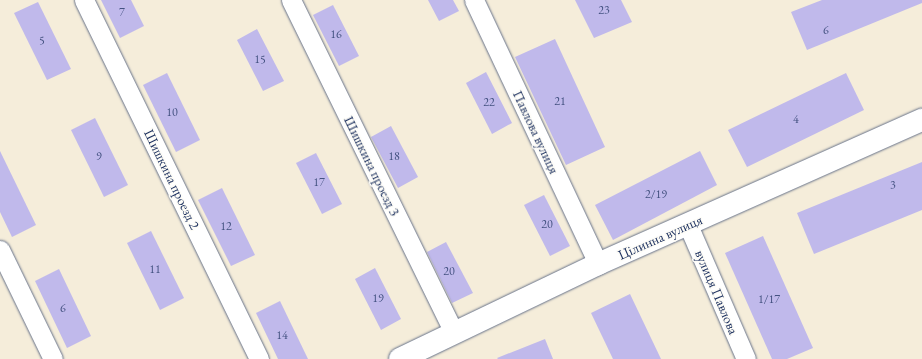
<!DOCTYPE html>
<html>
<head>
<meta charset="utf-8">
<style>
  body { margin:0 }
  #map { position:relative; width:922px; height:359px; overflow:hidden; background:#f5edda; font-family:"EB Garamond",serif }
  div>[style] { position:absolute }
  .building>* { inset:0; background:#c0b9eb }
  .roads { filter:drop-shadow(0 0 1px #677289) drop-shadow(0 0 1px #677289) }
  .minor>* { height:19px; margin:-9.5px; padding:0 9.5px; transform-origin:9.5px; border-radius:9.5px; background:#fff }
  .tertiary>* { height:22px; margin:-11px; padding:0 11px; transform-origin:11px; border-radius:11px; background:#fff }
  span { translate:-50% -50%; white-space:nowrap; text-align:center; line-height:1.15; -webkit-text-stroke:3px #fdfcf7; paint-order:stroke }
  .number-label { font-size:12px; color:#445281 }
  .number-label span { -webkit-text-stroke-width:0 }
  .street-label { font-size:14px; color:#1b2f5e }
</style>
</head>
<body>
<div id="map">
  <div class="building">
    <i style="clip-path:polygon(101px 0,131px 0,144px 26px,120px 38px)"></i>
    <i style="clip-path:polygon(428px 0,453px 0,459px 11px,439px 21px)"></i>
    <i style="clip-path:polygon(575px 0,621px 0,632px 22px,594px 38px)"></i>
    <i style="clip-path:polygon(822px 0,922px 0,922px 3px,807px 50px,791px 12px)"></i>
    <i style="clip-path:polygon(38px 2px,71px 69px,47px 80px,14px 13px)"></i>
    <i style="clip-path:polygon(333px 5px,359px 56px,339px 66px,313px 15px)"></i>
    <i style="clip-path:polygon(257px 29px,284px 81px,263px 91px,237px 40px)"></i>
    <i style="clip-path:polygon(555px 39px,605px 147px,566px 165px,515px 57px)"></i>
    <i style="clip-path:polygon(486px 72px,512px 123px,492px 134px,466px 83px)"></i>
    <i style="clip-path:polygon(167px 73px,200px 140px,176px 152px,143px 85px)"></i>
    <i style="clip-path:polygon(846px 73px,864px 110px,747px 167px,728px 130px)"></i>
    <i style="clip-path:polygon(95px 118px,128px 185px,104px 197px,71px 130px)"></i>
    <i style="clip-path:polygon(391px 126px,418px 177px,398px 188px,371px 137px)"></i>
    <i style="clip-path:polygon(0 151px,36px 225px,12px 237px,0 212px)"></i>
    <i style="clip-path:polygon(700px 151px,717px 185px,613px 240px,595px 205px)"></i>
    <i style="clip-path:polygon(316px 153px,342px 204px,322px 214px,296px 163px)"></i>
    <i style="clip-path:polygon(922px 162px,922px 210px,814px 254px,797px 213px)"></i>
    <i style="clip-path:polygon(222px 188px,255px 255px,231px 266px,198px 200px)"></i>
    <i style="clip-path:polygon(544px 195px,570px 246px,550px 256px,524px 205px)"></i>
    <i style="clip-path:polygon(151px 231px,184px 298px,160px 310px,127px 243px)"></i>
    <i style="clip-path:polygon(763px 236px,813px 348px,787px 359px,772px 359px,725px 253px)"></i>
    <i style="clip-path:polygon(446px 242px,473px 293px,452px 303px,427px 252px)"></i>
    <i style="clip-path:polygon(375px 268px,401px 319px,381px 330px,355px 279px)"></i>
    <i style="clip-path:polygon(59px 269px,91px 336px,67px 348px,35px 281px)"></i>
    <i style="clip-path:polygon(630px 294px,661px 359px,613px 359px,591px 313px)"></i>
    <i style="clip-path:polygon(280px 301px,308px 359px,278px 359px,256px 313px)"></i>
    <i style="clip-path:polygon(545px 339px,553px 359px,498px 359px,497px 358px)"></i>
  </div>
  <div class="roads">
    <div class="minor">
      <i style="left:84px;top:0;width:399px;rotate:64deg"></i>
      <i style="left:291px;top:0;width:371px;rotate:63.9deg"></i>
      <i style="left:474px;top:0;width:292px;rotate:64.8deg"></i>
      <i style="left:688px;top:225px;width:146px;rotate:66.6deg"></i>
      <i style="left:0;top:250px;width:121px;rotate:64.1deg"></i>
    </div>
    <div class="tertiary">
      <i style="left:400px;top:359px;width:220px;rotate:-25.6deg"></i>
      <i style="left:598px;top:264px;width:355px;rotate:-24deg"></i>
    </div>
  </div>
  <div class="number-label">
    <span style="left:604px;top:11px">23</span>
    <span style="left:122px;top:13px">7</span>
    <span style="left:826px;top:31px">6</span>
    <span style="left:336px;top:35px">16</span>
    <span style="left:42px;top:41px">5</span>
    <span style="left:260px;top:60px">15</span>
    <span style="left:560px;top:102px">21</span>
    <span style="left:489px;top:103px">22</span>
    <span style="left:172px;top:113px">10</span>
    <span style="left:796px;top:120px">4</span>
    <span style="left:99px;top:157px">9</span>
    <span style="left:394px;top:157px">18</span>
    <span style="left:319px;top:183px">17</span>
    <span style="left:893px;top:186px">3</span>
    <span style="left:656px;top:195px">2/19</span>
    <span style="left:547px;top:225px">20</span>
    <span style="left:226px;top:227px">12</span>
    <span style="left:155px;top:270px">11</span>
    <span style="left:449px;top:272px">20</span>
    <span style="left:378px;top:299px">19</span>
    <span style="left:769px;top:300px">1/17</span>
    <span style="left:63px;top:309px">6</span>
    <span style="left:282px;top:336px">14</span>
  </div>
  <div class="street-label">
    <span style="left:536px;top:132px;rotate:65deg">Павлова вулиця</span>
    <span style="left:372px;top:166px;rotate:64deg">Шишкина проезд 3</span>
    <span style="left:172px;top:179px;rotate:64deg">Шишкина проезд 2</span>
    <span style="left:660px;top:237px;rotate:-24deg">Цілинна вулиця</span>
    <span style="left:717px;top:292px;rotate:67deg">вулиця Павлова</span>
  </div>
</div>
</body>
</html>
